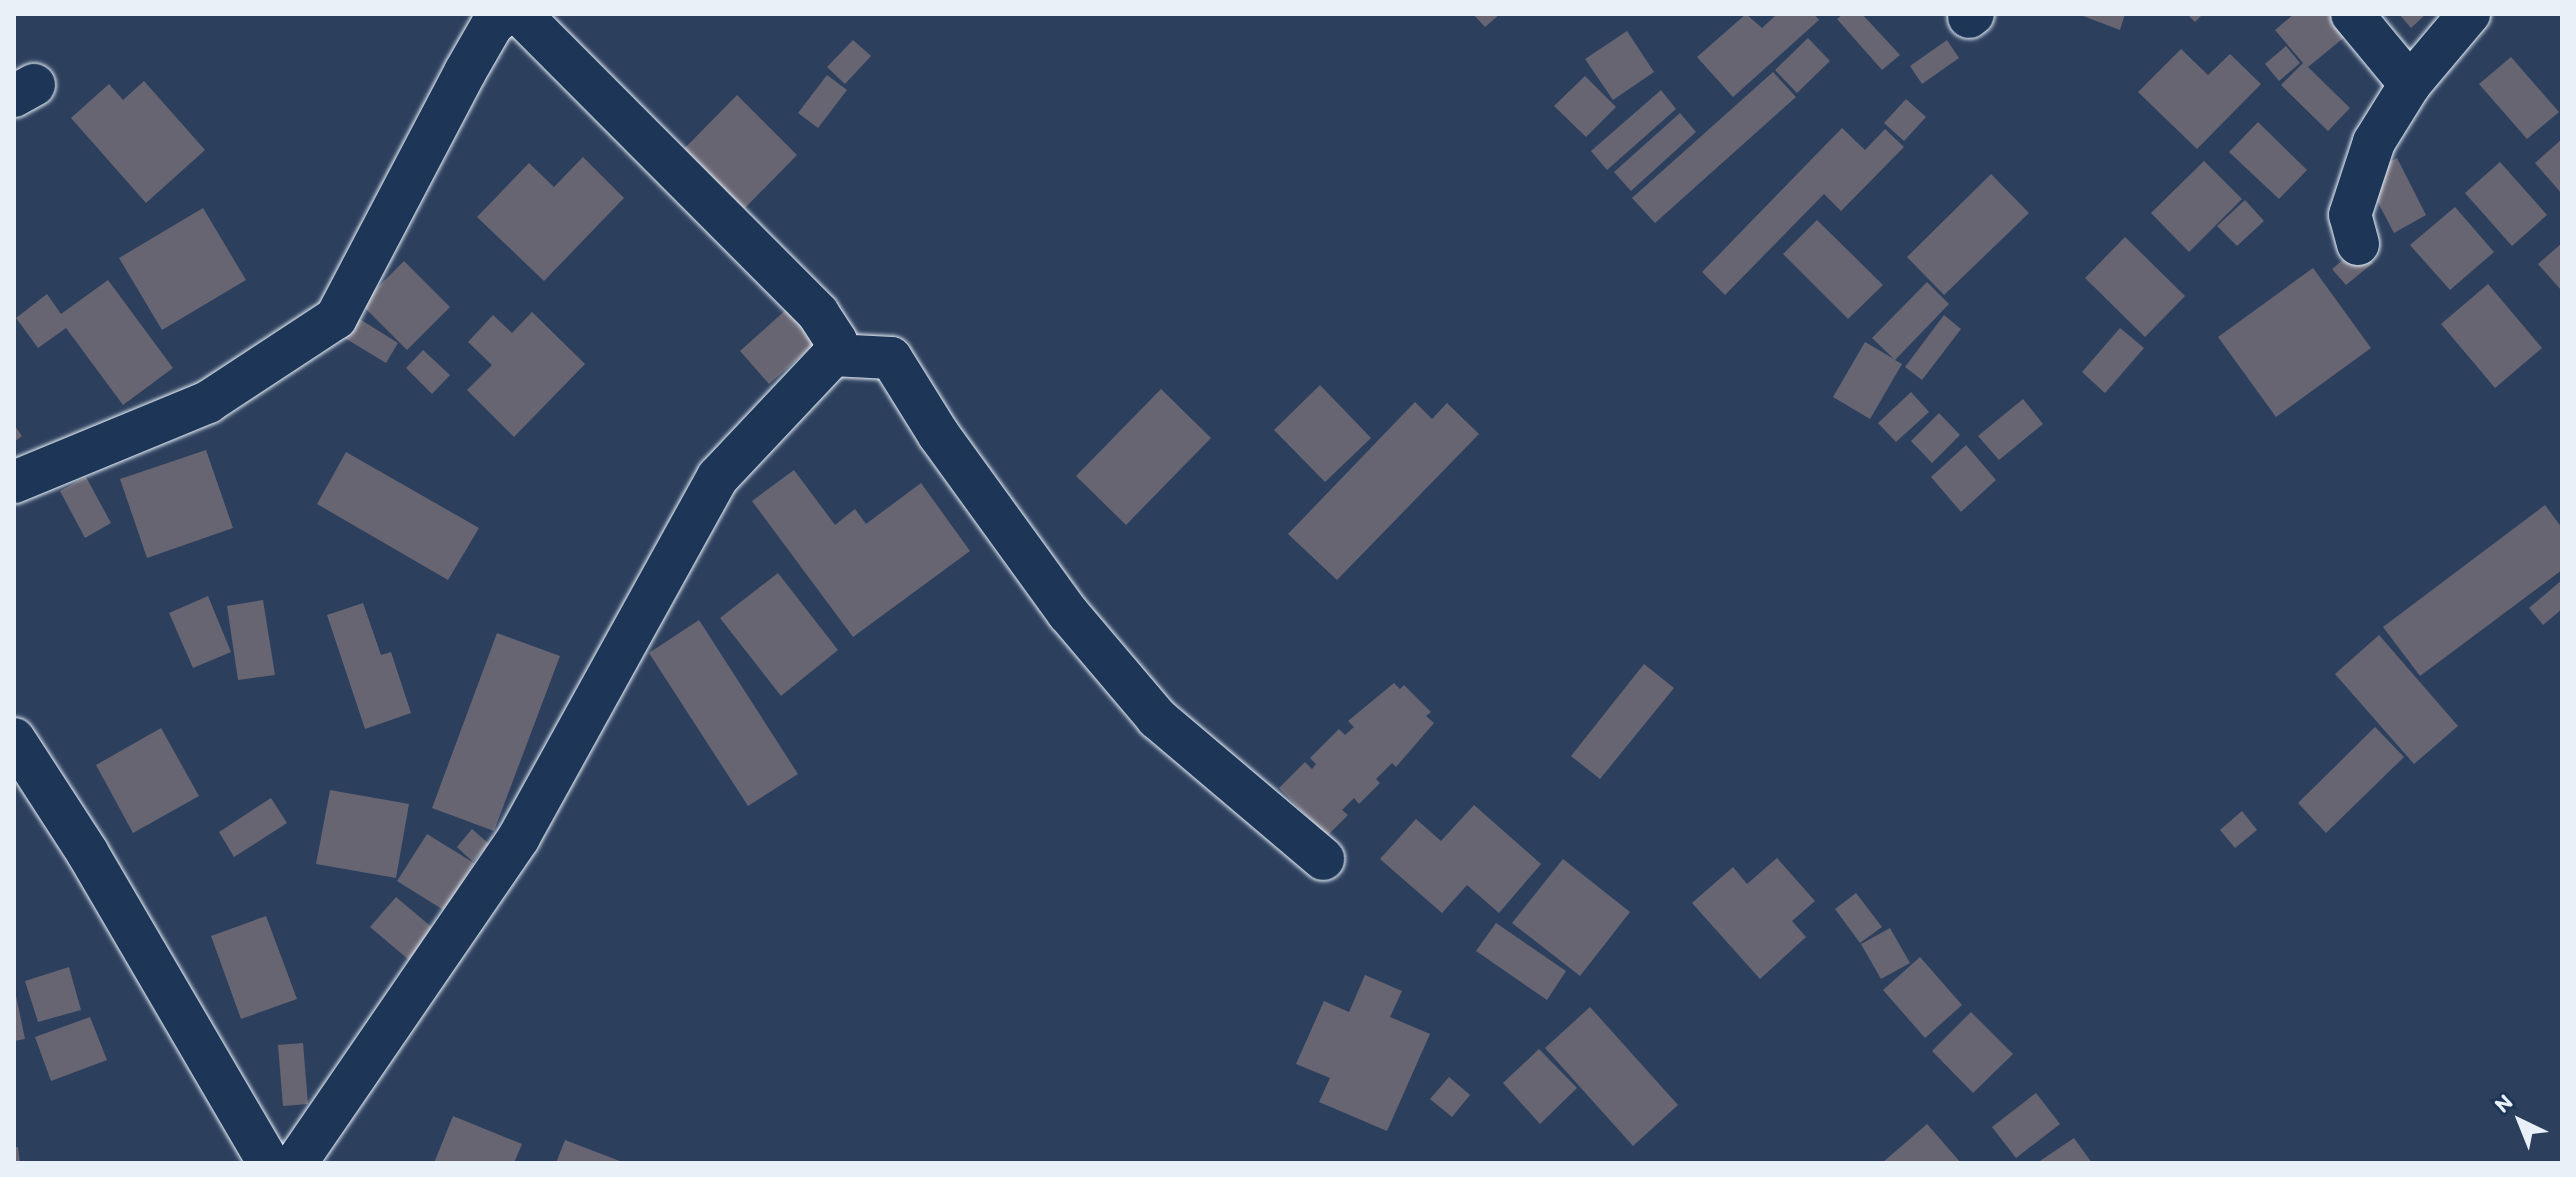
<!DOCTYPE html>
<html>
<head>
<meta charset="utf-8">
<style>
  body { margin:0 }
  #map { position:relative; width:2576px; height:1177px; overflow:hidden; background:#2c3f5d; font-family:Itim,sans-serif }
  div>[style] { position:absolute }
  .building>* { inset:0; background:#686573 }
  .roads { filter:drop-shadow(0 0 2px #e8f1f8) drop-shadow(0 0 2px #e8f1f8) }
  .minor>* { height:42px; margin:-21px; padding:0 21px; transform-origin:21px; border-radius:21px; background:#1d3557 }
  span { translate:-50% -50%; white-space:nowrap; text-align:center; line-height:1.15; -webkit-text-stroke:6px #1d3557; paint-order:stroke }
  .frame { position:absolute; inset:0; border:16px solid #e8f1f8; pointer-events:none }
  .north { position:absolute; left:2480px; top:1081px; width:80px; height:80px; -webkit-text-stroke:6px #1d3557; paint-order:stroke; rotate:317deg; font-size:22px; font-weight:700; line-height:32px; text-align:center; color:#e8f1f8 }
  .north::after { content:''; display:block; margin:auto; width:28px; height:36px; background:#e8f1f8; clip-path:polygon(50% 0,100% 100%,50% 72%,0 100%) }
</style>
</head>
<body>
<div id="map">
  <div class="building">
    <i style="clip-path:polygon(1473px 14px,1500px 14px,1485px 27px)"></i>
    <i style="clip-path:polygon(1746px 14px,1762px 28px,1777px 14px,1814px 14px,1819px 20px,1733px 97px,1697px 57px)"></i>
    <i style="clip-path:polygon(1843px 14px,1862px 14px,1900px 55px,1882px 70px,1837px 19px)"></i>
    <i style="clip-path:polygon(2078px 14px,2125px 14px,2120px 30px)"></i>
    <i style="clip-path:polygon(2187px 14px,2203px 14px,2195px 22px)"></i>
    <i style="clip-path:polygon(2294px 14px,2337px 14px,2352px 31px,2308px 67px,2350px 108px,2328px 131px,2281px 85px,2303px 63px,2275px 30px)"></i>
    <i style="clip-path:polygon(2399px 14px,2426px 14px,2411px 28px)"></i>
    <i style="clip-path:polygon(1627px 31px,1654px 72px,1613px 100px,1585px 59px)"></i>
    <i style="clip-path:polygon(1808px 38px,1830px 61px,1797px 93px,1775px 70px)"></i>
    <i style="clip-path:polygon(853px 40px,871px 56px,845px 84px,827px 67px)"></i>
    <i style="clip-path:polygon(1947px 40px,1959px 58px,1922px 84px,1910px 66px)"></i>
    <i style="clip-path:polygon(2286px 46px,2300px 63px,2279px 81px,2265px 64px)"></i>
    <i style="clip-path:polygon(2181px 49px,2208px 75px,2230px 54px,2261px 84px,2197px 149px,2138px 92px)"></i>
    <i style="clip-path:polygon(2511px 57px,2559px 112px,2527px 139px,2479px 84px)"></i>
    <i style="clip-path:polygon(1773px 72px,1796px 97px,1655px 223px,1632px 198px)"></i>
    <i style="clip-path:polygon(827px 75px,847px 90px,818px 128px,798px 113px)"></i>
    <i style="clip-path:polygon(1585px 76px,1616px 107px,1586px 137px,1554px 106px)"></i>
    <i style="clip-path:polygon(144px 81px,205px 150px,146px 203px,71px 118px,109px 84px,123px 100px)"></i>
    <i style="clip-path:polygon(1661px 90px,1676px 109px,1607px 170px,1591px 151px)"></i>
    <i style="clip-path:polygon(737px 95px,797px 155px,743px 210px,683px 150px)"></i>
    <i style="clip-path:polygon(1906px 99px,1926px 117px,1904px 141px,1884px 123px)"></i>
    <i style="clip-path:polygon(1680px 113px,1696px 132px,1631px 191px,1614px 172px)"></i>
    <i style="clip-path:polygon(2258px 122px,2307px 170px,2279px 199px,2229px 152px)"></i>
    <i style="clip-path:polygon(1842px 128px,1865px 150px,1885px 129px,1904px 147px,1841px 211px,1824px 194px,1725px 295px,1702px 272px)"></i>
    <i style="clip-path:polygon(2562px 139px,2562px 194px,2535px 163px)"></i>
    <i style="clip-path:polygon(583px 157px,624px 198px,544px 281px,477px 217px,529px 163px,554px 187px)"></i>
    <i style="clip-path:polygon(2397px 158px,2426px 215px,2394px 233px,2364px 176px)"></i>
    <i style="clip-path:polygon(2204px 161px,2242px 199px,2189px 252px,2151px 213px)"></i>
    <i style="clip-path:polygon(2500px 162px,2547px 215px,2512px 246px,2465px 193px)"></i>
    <i style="clip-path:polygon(1991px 174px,2029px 213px,1944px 295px,1907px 257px)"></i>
    <i style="clip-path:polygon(2245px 200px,2264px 221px,2237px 246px,2217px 226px)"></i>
    <i style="clip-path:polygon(2455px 207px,2494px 252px,2450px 290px,2410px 245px)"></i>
    <i style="clip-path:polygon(203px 208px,246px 280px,162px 330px,119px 258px)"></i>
    <i style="clip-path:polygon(1817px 220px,1883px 285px,1848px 319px,1783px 254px)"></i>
    <i style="clip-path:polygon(2125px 237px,2185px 296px,2145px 337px,2085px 278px)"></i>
    <i style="clip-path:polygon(2562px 243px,2562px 291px,2538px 264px)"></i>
    <i style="clip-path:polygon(2360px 246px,2373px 263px,2346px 285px,2332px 269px)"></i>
    <i style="clip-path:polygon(404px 261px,450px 307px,407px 350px,361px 304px)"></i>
    <i style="clip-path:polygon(2313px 268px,2371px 348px,2276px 417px,2218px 337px)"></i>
    <i style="clip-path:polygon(108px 280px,173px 368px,123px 405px,66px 328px,38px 348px,16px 318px,47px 294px,61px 314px)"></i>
    <i style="clip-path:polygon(1927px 282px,1949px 304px,1895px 360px,1902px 364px,1870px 419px,1833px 397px,1865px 342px,1894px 359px,1872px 338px)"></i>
    <i style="clip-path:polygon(2488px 284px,2542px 348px,2495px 388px,2441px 324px)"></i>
    <i style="clip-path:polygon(798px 299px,827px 333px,769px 384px,740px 351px)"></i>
    <i style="clip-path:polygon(532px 312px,585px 364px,514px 437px,467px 390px,492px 365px,468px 342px,493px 315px,512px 333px)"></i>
    <i style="clip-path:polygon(350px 313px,398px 343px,386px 363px,338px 334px)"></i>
    <i style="clip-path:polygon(1944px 315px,1961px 329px,1922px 380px,1905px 367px)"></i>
    <i style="clip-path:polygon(2120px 328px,2144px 348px,2105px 393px,2082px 372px)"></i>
    <i style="clip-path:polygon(423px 350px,450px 375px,432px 394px,406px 368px)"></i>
    <i style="clip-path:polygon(1320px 385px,1371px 438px,1325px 482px,1274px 430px)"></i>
    <i style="clip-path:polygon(1161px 389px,1211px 438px,1126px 525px,1076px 476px)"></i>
    <i style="clip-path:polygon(1911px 392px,1929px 412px,1896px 442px,1878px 423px)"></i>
    <i style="clip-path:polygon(2023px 399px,2043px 424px,1999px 460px,1978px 436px)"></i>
    <i style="clip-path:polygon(1415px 402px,1432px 419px,1447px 403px,1479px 434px,1337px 580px,1288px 534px)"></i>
    <i style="clip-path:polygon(1939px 413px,1960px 435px,1932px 463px,1911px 441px)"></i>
    <i style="clip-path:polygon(14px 425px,22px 436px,14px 442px)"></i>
    <i style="clip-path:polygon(1966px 445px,1996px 480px,1961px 512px,1931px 477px)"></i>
    <i style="clip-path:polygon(206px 450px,233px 528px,147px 558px,120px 479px)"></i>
    <i style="clip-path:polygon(346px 452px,479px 528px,448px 580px,317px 504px)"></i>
    <i style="clip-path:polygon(794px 470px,835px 525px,855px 509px,866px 524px,921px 483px,970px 551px,853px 637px,752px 501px)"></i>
    <i style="clip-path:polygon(86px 477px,111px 523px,85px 538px,60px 491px)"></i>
    <i style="clip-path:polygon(2545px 505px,2562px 528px,2562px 570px,2420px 676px,2383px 627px)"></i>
    <i style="clip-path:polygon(778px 573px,838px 650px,781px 696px,720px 618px)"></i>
    <i style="clip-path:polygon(2562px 580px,2562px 609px,2543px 625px,2529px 608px)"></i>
    <i style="clip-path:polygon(208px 596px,231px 652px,193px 668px,169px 613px)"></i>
    <i style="clip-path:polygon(263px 600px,275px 675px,238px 680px,227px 606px)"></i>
    <i style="clip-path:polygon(363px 603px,381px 655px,391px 652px,411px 713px,365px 729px,327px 615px)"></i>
    <i style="clip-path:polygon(699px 620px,798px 774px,748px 806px,649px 653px)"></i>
    <i style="clip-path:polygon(497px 633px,560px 656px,494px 831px,432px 808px)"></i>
    <i style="clip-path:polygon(2379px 635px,2458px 726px,2414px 764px,2335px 674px)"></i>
    <i style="clip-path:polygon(1644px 664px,1674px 688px,1600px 779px,1571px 756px)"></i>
    <i style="clip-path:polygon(1394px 683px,1400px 689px,1404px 685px,1431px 712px,1426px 716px,1434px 723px,1396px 767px,1392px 763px,1376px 779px,1380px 783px,1359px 804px,1354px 798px,1342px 810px,1348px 815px,1327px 836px,1279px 788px,1305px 762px,1312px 769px,1316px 764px,1310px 758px,1339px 729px,1345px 735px,1354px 727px,1348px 721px)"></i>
    <i style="clip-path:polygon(2375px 727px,2404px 757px,2326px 833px,2298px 803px)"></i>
    <i style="clip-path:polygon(161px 728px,199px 796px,133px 833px,96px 765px)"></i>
    <i style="clip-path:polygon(330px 790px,409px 804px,396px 878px,316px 864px)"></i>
    <i style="clip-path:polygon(271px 798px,287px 823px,234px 857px,219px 832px)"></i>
    <i style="clip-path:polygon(1474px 805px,1541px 864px,1499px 913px,1467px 885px,1442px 913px,1380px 859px,1416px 819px,1441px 841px)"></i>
    <i style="clip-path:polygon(2242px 811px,2257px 830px,2235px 848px,2220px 830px)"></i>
    <i style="clip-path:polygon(472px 829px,489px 844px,473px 862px,457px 847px)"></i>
    <i style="clip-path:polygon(427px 834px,474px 863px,445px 911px,397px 881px)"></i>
    <i style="clip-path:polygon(1777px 858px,1815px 901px,1792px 921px,1806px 937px,1760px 979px,1692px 903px,1733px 867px,1747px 884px)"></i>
    <i style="clip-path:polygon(1563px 859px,1630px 912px,1580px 976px,1512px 923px)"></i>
    <i style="clip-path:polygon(1856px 893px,1882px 927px,1860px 943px,1835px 909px)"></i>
    <i style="clip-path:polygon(396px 897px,435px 930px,409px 960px,370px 927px)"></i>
    <i style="clip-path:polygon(266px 916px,297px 999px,241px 1019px,211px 936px)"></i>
    <i style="clip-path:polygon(1496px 923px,1566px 971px,1547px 1000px,1476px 951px)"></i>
    <i style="clip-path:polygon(1890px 928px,1910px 963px,1881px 979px,1861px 944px)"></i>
    <i style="clip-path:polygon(1920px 957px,1962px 1005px,1925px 1038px,1883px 990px)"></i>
    <i style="clip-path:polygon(69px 967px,81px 1010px,38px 1022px,25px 981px)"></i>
    <i style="clip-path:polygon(1365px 975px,1402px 991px,1390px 1017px,1430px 1034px,1387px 1131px,1319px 1102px,1330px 1078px,1296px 1064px,1324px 1001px,1349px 1012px)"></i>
    <i style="clip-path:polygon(14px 986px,25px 1039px,14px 1041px)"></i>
    <i style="clip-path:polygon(1590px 1007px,1678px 1105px,1633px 1146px,1545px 1048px)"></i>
    <i style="clip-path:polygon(1971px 1012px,2013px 1054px,1973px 1093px,1932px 1051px)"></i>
    <i style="clip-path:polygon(90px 1017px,107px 1060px,51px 1081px,35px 1037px)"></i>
    <i style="clip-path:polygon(303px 1043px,308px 1104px,283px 1106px,278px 1045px)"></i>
    <i style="clip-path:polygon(1539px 1049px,1577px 1088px,1540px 1124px,1503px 1083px)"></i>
    <i style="clip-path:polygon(1449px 1077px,1470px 1095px,1452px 1117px,1430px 1099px)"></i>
    <i style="clip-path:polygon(2036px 1093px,2060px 1124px,2016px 1158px,1992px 1127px)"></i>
    <i style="clip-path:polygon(453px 1116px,522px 1144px,514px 1163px,434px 1163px)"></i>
    <i style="clip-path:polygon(1927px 1124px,1961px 1163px,1882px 1163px)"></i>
    <i style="clip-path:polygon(2074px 1138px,2092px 1163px,2037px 1163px)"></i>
    <i style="clip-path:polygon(565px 1140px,625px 1163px,556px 1163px)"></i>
    <i style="clip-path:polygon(14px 1147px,18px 1147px,20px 1163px,14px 1163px)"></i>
  </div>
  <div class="roads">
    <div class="minor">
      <i style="left:2352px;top:14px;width:91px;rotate:50.4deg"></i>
      <i style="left:1969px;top:17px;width:5px;rotate:-37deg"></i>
      <i style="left:14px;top:96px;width:23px;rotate:-29deg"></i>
      <i style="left:2358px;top:244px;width:30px;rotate:-105deg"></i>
      <i style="left:2350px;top:215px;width:77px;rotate:-71.8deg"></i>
      <i style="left:2374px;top:142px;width:68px;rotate:-58.2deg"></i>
      <i style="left:2410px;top:84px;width:92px;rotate:-49.9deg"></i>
      <i style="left:833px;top:355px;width:58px;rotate:3deg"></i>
      <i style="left:891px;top:358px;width:91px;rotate:58.1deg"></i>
      <i style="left:939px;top:435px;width:220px;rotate:54.1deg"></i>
      <i style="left:1068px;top:613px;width:138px;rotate:49.7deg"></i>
      <i style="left:1157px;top:718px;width:218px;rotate:40.3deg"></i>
      <i style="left:14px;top:482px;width:210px;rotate:-22.4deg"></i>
      <i style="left:208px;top:402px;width:153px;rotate:-33.3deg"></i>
      <i style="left:336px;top:318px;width:278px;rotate:-62.3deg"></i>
      <i style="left:465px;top:72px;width:54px;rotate:-60.1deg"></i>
      <i style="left:492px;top:25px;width:17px;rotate:-40deg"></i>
      <i style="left:14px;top:739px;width:135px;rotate:57.1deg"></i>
      <i style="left:87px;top:852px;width:360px;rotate:59.7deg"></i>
      <i style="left:296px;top:1163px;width:395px;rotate:-55.6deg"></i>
      <i style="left:519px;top:837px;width:411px;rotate:-61.1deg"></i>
      <i style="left:718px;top:477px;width:168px;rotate:-46.7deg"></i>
      <i style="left:833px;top:355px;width:14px;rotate:-78deg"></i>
      <i style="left:836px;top:341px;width:33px;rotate:-123deg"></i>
      <i style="left:818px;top:313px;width:422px;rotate:-134.9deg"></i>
    </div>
  </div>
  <div class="frame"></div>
  <div class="north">N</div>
</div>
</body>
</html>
